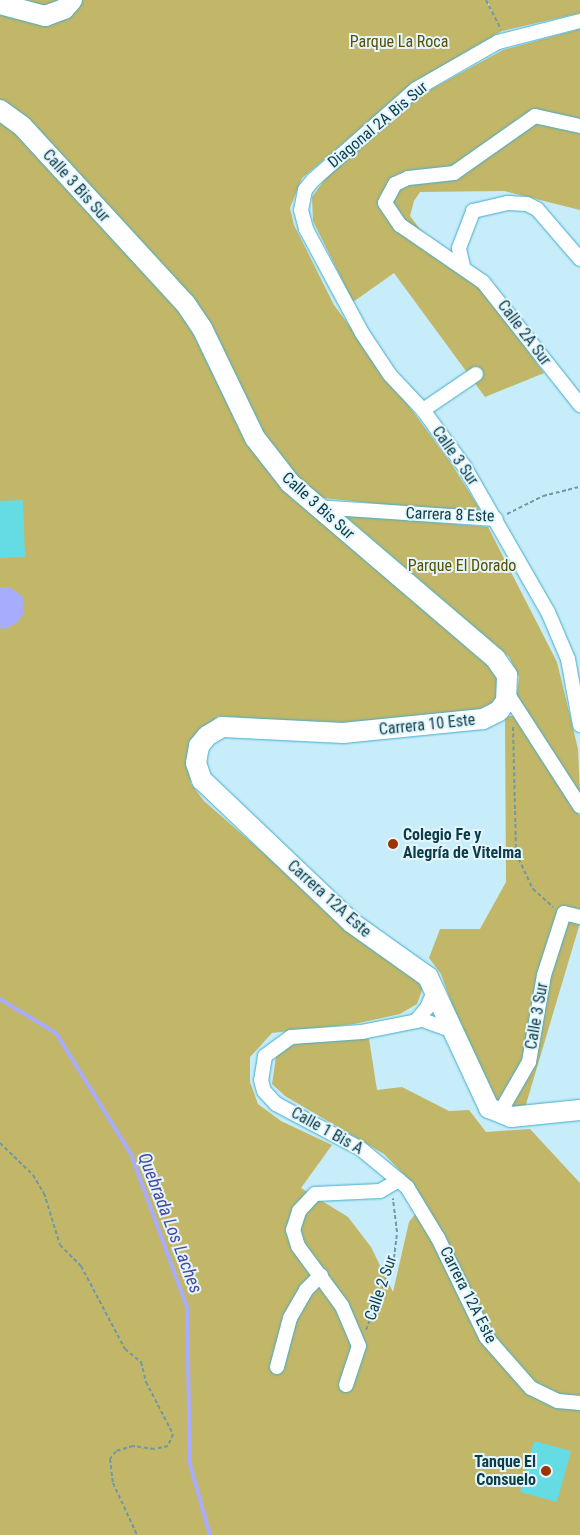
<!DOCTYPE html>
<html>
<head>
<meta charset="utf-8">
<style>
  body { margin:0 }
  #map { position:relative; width:580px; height:1535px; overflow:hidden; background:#c7edfa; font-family:"Roboto Condensed",sans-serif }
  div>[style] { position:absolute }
  .green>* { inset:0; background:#c2b668 }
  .water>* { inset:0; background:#a8acfd }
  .stream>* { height:4px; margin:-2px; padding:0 2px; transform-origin:2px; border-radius:2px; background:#a8acfd }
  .building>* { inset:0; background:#65dce3 }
  .path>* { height:2px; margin-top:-1px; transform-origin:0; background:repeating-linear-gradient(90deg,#6f99a6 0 4px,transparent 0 6.5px) }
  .roads { filter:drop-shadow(0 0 1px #40accc) drop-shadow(0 0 1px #40accc) }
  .street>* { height:14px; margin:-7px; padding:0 7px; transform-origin:7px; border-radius:7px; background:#fff }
  .secondary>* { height:20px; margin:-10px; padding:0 10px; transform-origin:10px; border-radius:10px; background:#fff }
  .dots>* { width:14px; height:14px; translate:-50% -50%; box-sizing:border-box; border:2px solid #e4f6fd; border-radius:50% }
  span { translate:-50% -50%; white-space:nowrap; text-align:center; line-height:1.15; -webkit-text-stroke:4px #e4f6fd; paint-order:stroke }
  .park-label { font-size:16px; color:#594f02 }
  .street-label { font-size:16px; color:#0d3c49 }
  .poi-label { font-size:16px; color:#0d3c49; font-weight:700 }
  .left { translate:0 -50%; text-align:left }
  .right { translate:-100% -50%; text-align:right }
  .water-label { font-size:18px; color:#4c47a5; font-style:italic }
</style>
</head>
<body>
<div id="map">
  <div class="green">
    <i style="clip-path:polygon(0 0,486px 0,493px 14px,487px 0,580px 0,580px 13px,502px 31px,420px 79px,302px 178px,290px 208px,294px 225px,334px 305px,451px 463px,479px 508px,475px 514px,295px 495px,499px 673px,504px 689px,490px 709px,347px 725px,218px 716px,192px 740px,188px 763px,191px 784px,204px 801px,362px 939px,424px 985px,417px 1004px,400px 1014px,354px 1024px,272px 1033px,250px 1057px,250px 1082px,258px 1104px,281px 1121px,332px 1145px,301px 1188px,348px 1217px,371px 1247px,393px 1292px,409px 1222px,422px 1205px,408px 1179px,384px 1154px,285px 1096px,272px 1084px,276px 1057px,287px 1046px,314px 1040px,369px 1039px,377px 1090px,402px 1087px,449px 1111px,469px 1110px,486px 1132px,530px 1129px,580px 1183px,580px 1535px,0 1535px)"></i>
    <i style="clip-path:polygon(580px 29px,580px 210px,504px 191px,420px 192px,414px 201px,410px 216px,420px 229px,478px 282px,544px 373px,485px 397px,394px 273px,353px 302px,313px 221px,312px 197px,331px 171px,419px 96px,503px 50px)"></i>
    <i style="clip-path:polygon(344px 515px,488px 527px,557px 662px,578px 749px,580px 793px,516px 701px,519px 677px,509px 657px)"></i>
    <i style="clip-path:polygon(505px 716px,515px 716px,580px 816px,580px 923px,524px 1111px,498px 1103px,467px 1047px,441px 974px,429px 958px,440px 929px,480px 929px,506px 882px)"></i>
  </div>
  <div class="water">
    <i style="clip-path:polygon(0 587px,10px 587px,23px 597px,24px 613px,18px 622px,6px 629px,0 628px)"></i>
  </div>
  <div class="stream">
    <i style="left:0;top:999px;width:66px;rotate:31.3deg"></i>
    <i style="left:56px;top:1033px;width:142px;rotate:58.2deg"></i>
    <i style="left:131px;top:1154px;width:163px;rotate:69.9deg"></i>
    <i style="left:187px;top:1307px;width:157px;rotate:88.9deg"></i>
    <i style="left:190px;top:1464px;width:74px;rotate:74.3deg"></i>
  </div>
  <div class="building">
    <i style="clip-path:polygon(23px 500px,25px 557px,0 558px,0 501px)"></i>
    <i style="clip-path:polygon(534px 1441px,571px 1451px,557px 1502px,520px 1492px)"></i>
  </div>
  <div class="path">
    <i style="left:486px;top:0;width:33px;rotate:63deg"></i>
    <i style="left:507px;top:514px;width:40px;rotate:-26.6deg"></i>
    <i style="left:543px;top:496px;width:38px;rotate:-14deg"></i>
    <i style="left:513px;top:727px;width:126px;rotate:88.6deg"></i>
    <i style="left:516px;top:853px;width:40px;rotate:65deg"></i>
    <i style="left:533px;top:889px;width:27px;rotate:42deg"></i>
    <i style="left:0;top:1143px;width:46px;rotate:44.1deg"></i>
    <i style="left:33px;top:1175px;width:21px;rotate:59deg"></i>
    <i style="left:44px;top:1193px;width:54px;rotate:72.9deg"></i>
    <i style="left:60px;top:1245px;width:30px;rotate:45deg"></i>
    <i style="left:81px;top:1266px;width:94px;rotate:62.1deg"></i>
    <i style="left:125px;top:1349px;width:21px;rotate:39deg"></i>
    <i style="left:141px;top:1362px;width:21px;rotate:76deg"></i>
    <i style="left:146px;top:1382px;width:59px;rotate:62.6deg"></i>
    <i style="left:173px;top:1434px;width:13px;rotate:113deg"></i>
    <i style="left:168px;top:1446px;width:14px;rotate:168deg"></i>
    <i style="left:154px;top:1449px;width:21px;rotate:-172deg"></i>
    <i style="left:133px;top:1446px;width:18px;rotate:164deg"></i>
    <i style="left:116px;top:1451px;width:10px;rotate:127deg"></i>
    <i style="left:110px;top:1459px;width:24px;rotate:83deg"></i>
    <i style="left:113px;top:1483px;width:57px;rotate:65.2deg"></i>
    <i style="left:366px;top:1330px;width:77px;rotate:-68.7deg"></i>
    <i style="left:394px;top:1258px;width:26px;rotate:-83deg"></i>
    <i style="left:397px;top:1232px;width:34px;rotate:-97deg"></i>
  </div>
  <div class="roads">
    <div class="street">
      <i style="left:580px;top:21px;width:85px;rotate:165.6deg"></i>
      <i style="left:498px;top:42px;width:95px;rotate:150.2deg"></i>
      <i style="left:416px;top:89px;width:137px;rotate:138.5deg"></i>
      <i style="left:313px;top:180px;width:13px;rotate:129deg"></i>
      <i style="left:305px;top:190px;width:20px;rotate:101deg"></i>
      <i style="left:301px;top:210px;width:20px;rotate:75deg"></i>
      <i style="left:306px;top:229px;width:118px;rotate:61.7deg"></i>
      <i style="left:362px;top:333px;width:50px;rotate:56.3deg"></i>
      <i style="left:390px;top:375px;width:48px;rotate:46.7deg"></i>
      <i style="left:423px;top:410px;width:69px;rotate:53.8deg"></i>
      <i style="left:464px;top:466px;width:168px;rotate:60.1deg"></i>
      <i style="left:548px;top:612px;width:51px;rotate:66.9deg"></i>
      <i style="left:568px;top:659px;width:67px;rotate:79.7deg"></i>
      <i style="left:580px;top:126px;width:46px;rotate:-167.5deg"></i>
      <i style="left:535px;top:116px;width:99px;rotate:144.9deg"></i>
      <i style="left:454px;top:173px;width:46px;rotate:173.8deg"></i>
      <i style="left:408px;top:178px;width:14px;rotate:155deg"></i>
      <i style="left:395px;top:184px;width:21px;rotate:118deg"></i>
      <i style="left:385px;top:203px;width:27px;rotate:56deg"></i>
      <i style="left:400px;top:225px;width:101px;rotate:34.5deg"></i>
      <i style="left:483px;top:282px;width:157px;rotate:51.7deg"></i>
      <i style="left:463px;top:266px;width:18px;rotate:-103deg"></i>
      <i style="left:459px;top:248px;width:40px;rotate:-69deg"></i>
      <i style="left:473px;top:211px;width:36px;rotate:-13deg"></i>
      <i style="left:508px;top:203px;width:19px;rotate:3deg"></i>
      <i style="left:527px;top:204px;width:11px;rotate:27deg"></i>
      <i style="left:537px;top:209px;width:66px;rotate:49.3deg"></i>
      <i style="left:423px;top:410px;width:64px;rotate:-34.2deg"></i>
      <i style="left:316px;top:507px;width:180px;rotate:3.8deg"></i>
      <i style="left:509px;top:696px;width:131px;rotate:57.2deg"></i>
      <i style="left:416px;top:1021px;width:17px;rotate:-50deg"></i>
      <i style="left:427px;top:1008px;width:21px;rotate:-67deg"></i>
      <i style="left:453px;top:1031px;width:33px;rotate:-160deg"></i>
      <i style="left:422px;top:1020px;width:61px;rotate:168.7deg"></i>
      <i style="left:362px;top:1032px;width:71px;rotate:176deg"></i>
      <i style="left:291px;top:1037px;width:32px;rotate:144deg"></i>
      <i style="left:265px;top:1056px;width:24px;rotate:99deg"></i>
      <i style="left:261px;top:1080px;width:11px;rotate:75deg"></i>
      <i style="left:264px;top:1091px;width:18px;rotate:47deg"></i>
      <i style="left:276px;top:1104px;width:96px;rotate:27.9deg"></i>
      <i style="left:361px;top:1149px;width:60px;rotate:39.6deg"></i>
      <i style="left:407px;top:1187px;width:60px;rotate:58.7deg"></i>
      <i style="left:438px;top:1238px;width:110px;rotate:64.1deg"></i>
      <i style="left:486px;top:1337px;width:68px;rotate:48.6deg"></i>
      <i style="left:531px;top:1388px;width:30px;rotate:26deg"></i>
      <i style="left:558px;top:1401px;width:22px;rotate:5deg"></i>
      <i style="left:499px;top:1114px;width:60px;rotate:-60deg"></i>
      <i style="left:529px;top:1062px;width:88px;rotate:-80.2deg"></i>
      <i style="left:544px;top:975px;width:65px;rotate:-72.1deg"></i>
      <i style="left:564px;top:913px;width:16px;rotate:14deg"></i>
      <i style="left:277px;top:1367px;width:51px;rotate:-75.1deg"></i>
      <i style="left:290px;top:1318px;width:32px;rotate:-60deg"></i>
      <i style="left:306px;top:1290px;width:21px;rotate:-45deg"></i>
      <i style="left:346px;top:1385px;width:41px;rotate:-71.6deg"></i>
      <i style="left:359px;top:1346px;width:43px;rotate:-113deg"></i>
      <i style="left:342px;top:1306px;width:74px;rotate:-126.3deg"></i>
      <i style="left:298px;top:1246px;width:17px;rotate:-107deg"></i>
      <i style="left:293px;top:1230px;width:20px;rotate:-72deg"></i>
      <i style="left:299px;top:1211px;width:23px;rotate:-47deg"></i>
      <i style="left:315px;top:1194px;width:65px;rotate:-2.6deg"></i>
      <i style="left:380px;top:1191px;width:22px;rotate:-30deg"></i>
    </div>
    <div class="secondary">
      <i style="left:0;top:4px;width:47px;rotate:14.9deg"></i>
      <i style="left:45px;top:16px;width:20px;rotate:-20deg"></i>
      <i style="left:64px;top:9px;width:12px;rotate:-48deg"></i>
      <i style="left:0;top:110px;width:27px;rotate:36deg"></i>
      <i style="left:22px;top:126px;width:241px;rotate:47.4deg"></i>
      <i style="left:185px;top:303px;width:30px;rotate:56deg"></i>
      <i style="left:202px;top:328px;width:122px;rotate:64.3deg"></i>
      <i style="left:255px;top:438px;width:57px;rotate:52.1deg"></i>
      <i style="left:290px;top:483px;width:270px;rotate:40.5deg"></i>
      <i style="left:495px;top:658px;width:21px;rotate:55deg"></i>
      <i style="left:507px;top:675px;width:26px;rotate:92deg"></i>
      <i style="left:506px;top:701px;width:12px;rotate:125deg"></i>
      <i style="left:499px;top:711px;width:18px;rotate:153deg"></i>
      <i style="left:483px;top:719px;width:141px;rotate:174.3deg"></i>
      <i style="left:343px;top:733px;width:121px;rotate:-177.2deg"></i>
      <i style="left:222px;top:727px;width:17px;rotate:149deg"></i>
      <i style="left:207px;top:736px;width:13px;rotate:129deg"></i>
      <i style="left:199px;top:746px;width:17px;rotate:100deg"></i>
      <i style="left:196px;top:763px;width:18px;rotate:71deg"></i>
      <i style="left:202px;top:780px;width:207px;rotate:43.6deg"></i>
      <i style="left:352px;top:923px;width:93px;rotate:35.4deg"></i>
      <i style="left:428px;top:977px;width:145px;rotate:65deg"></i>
      <i style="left:489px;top:1108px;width:24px;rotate:22deg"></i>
      <i style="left:511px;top:1117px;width:69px;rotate:-5.8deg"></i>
    </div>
  </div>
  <div class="dots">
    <i style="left:393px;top:844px;background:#9a3501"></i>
    <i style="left:546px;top:1471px;background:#9a3501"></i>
  </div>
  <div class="park-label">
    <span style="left:399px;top:42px">Parque La Roca</span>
    <span style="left:462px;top:566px">Parque El Dorado</span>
  </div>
  <div class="street-label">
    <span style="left:378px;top:125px;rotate:-40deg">Diagonal 2A Bis Sur</span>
    <span style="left:76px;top:186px;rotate:48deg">Calle 3 Bis Sur</span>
    <span style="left:524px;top:333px;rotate:53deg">Calle 2A Sur</span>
    <span style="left:455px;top:456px;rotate:55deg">Calle 3 Sur</span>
    <span style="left:318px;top:506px;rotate:42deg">Calle 3 Bis Sur</span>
    <span style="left:450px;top:515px;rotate:2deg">Carrera 8 Este</span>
    <span style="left:427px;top:725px;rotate:-6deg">Carrera 10 Este</span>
    <span style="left:329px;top:899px;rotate:42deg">Carrera 12A Este</span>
    <span style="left:537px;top:1016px;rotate:-80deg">Calle 3 Sur</span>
    <span style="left:327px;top:1131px;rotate:29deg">Calle 1 Bis A</span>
    <span style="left:381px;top:1288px;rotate:-71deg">Calle 2 Sur</span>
    <span style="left:468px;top:1295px;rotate:63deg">Carrera 12A Este</span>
  </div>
  <div class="poi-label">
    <span class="left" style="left:403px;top:844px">Colegio Fe y<br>Alegría de Vitelma</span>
    <span class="right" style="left:536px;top:1471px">Tanque El<br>Consuelo</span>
  </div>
  <div class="water-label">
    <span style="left:170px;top:1223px;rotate:69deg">Quebrada Los Laches</span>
  </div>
</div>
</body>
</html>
